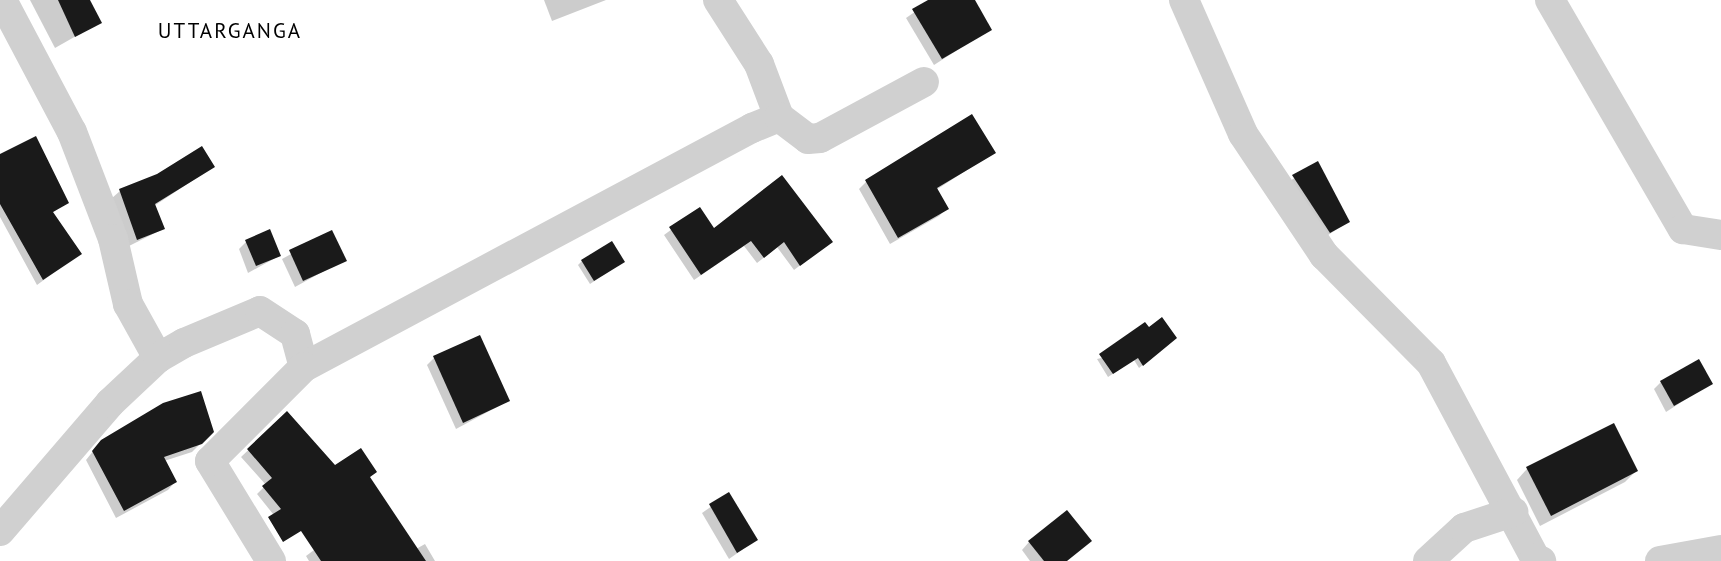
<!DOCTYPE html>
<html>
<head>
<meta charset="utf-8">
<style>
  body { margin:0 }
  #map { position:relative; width:1721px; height:561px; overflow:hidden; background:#fff; font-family:"PT Sans",sans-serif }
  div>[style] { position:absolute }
  .shadow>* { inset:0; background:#0003 }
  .building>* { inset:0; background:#1a1a1a }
  .minor>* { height:30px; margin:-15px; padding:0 15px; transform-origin:15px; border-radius:15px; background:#d0d0d0 }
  span { translate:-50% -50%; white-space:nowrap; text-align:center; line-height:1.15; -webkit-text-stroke:7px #fff; paint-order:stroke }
  .neighbourhood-label { font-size:21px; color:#000; letter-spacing:2px }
</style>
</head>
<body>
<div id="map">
  <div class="shadow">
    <i style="clip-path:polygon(30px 0,88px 0,99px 23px,55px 48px)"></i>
    <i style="clip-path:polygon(544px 0,606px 0,552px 21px)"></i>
    <i style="clip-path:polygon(932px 0,973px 0,990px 29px,934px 65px,906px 18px)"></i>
    <i style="clip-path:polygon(993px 153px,936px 190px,946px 209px,939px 216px,890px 244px,859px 189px,867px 181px)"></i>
    <i style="clip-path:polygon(0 156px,67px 202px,52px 213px,79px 254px,37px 285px,0 217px)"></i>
    <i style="clip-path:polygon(1317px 164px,1348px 222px,1322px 239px,1285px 184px)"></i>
    <i style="clip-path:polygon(213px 167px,154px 206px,163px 229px,129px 246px,112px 198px,120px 191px,158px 176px)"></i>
    <i style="clip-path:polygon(699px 209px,713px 230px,831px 242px,794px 270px,777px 247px,757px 263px,744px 246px,694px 280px,664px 235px)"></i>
    <i style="clip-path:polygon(331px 232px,344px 260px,295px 287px,282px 259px)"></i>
    <i style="clip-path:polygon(246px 242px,279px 256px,248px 273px,239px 249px)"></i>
    <i style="clip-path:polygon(582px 261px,623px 262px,590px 284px,578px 265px)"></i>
    <i style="clip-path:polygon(1172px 341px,1139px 368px,1134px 360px,1108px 377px,1097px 359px)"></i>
    <i style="clip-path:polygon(434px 358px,508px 401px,456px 429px,427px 365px)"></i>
    <i style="clip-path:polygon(1661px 382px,1711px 383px,1666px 412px,1654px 389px)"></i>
    <i style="clip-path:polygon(287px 413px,335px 467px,369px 478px,416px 549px,425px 544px,435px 561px,309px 561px,306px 556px,326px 541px,305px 509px,281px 524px,257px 494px,266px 485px,241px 457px)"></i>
    <i style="clip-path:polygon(212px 432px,192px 452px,164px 461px,175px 482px,168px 490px,116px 518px,86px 460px,94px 450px)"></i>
    <i style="clip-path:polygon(1527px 469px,1636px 471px,1625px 482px,1540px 526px,1517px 480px)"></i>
    <i style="clip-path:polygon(729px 494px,756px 540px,729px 559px,702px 513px)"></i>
    <i style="clip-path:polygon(1029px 542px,1067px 561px,1030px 561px,1022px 550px)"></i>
  </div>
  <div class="building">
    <i style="clip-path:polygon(58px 0,90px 0,102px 23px,75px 37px)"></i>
    <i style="clip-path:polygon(928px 0,975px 0,992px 30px,942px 59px,912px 9px)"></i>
    <i style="clip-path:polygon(972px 114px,996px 153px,937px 188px,949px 209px,898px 238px,865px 180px)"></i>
    <i style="clip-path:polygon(36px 136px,69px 203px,53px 212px,82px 254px,43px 280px,0 204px,0 154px)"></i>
    <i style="clip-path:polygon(202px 146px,215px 167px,155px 204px,165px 229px,137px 240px,119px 189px,157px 174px)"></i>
    <i style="clip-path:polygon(1318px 161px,1350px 222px,1330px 233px,1292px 175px)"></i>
    <i style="clip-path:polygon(782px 175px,833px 242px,800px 266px,784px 242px,764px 258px,751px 241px,701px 275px,669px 227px,700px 207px,714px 228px)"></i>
    <i style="clip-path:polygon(270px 229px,281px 256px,256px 266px,245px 240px)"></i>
    <i style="clip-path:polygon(332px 230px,347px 261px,303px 281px,289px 250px)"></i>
    <i style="clip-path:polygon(612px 241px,625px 262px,594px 281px,581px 260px)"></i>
    <i style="clip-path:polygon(1162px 317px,1177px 338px,1143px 366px,1138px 358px,1113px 374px,1099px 354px,1145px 322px,1149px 327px)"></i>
    <i style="clip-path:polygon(480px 335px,510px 401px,463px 423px,433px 356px)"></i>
    <i style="clip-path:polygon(1699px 359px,1713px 384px,1674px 406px,1660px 381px)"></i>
    <i style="clip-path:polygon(201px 391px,214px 432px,202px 444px,164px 457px,177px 482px,124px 511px,92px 451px,101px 440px,163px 403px)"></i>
    <i style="clip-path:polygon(287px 411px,335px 465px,361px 448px,377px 472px,370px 477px,426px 561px,321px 561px,301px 531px,283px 542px,268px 517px,281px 509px,262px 486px,272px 478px,247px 449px)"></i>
    <i style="clip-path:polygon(1614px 423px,1638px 471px,1551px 516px,1526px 467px)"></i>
    <i style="clip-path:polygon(729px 492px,758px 540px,737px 553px,709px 504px)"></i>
    <i style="clip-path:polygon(1067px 510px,1092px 541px,1067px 561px,1044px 561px,1028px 541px)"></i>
  </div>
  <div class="minor">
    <i style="left:2px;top:0;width:149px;rotate:62.1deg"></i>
    <i style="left:72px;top:132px;width:115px;rotate:69deg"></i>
    <i style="left:113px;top:239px;width:67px;rotate:77deg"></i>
    <i style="left:128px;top:304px;width:62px;rotate:60.9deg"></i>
    <i style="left:718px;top:0;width:76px;rotate:57.4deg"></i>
    <i style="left:759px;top:64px;width:57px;rotate:69.3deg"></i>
    <i style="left:1184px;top:0;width:146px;rotate:66.2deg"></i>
    <i style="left:1243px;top:134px;width:146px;rotate:56.2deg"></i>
    <i style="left:1324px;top:255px;width:152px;rotate:45.3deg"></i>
    <i style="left:1431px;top:363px;width:221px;rotate:61.9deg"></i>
    <i style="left:1535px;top:558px;width:7px;rotate:27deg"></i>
    <i style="left:1550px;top:0;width:265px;rotate:59.9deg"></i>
    <i style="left:1683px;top:229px;width:38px;rotate:9deg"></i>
    <i style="left:0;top:531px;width:169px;rotate:-49.3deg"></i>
    <i style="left:110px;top:403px;width:66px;rotate:-43.2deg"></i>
    <i style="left:158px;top:358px;width:30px;rotate:-30deg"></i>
    <i style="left:184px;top:343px;width:82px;rotate:-22.8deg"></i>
    <i style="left:260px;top:311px;width:42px;rotate:33.3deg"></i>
    <i style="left:295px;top:334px;width:34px;rotate:75deg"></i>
    <i style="left:304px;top:367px;width:508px;rotate:-28.08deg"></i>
    <i style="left:752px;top:128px;width:29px;rotate:-22deg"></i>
    <i style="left:779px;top:117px;width:36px;rotate:37deg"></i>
    <i style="left:808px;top:139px;width:12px;rotate:-5deg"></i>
    <i style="left:820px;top:138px;width:118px;rotate:-28.3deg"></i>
    <i style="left:271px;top:561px;width:117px;rotate:-121.4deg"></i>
    <i style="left:210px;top:461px;width:133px;rotate:-45deg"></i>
    <i style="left:1428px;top:561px;width:49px;rotate:-42.5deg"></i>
    <i style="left:1464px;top:528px;width:52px;rotate:-18.1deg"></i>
    <i style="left:1660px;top:561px;width:62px;rotate:-10.2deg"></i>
  </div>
  <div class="neighbourhood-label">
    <span style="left:230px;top:31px">UTTARGANGA</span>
  </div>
</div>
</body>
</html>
